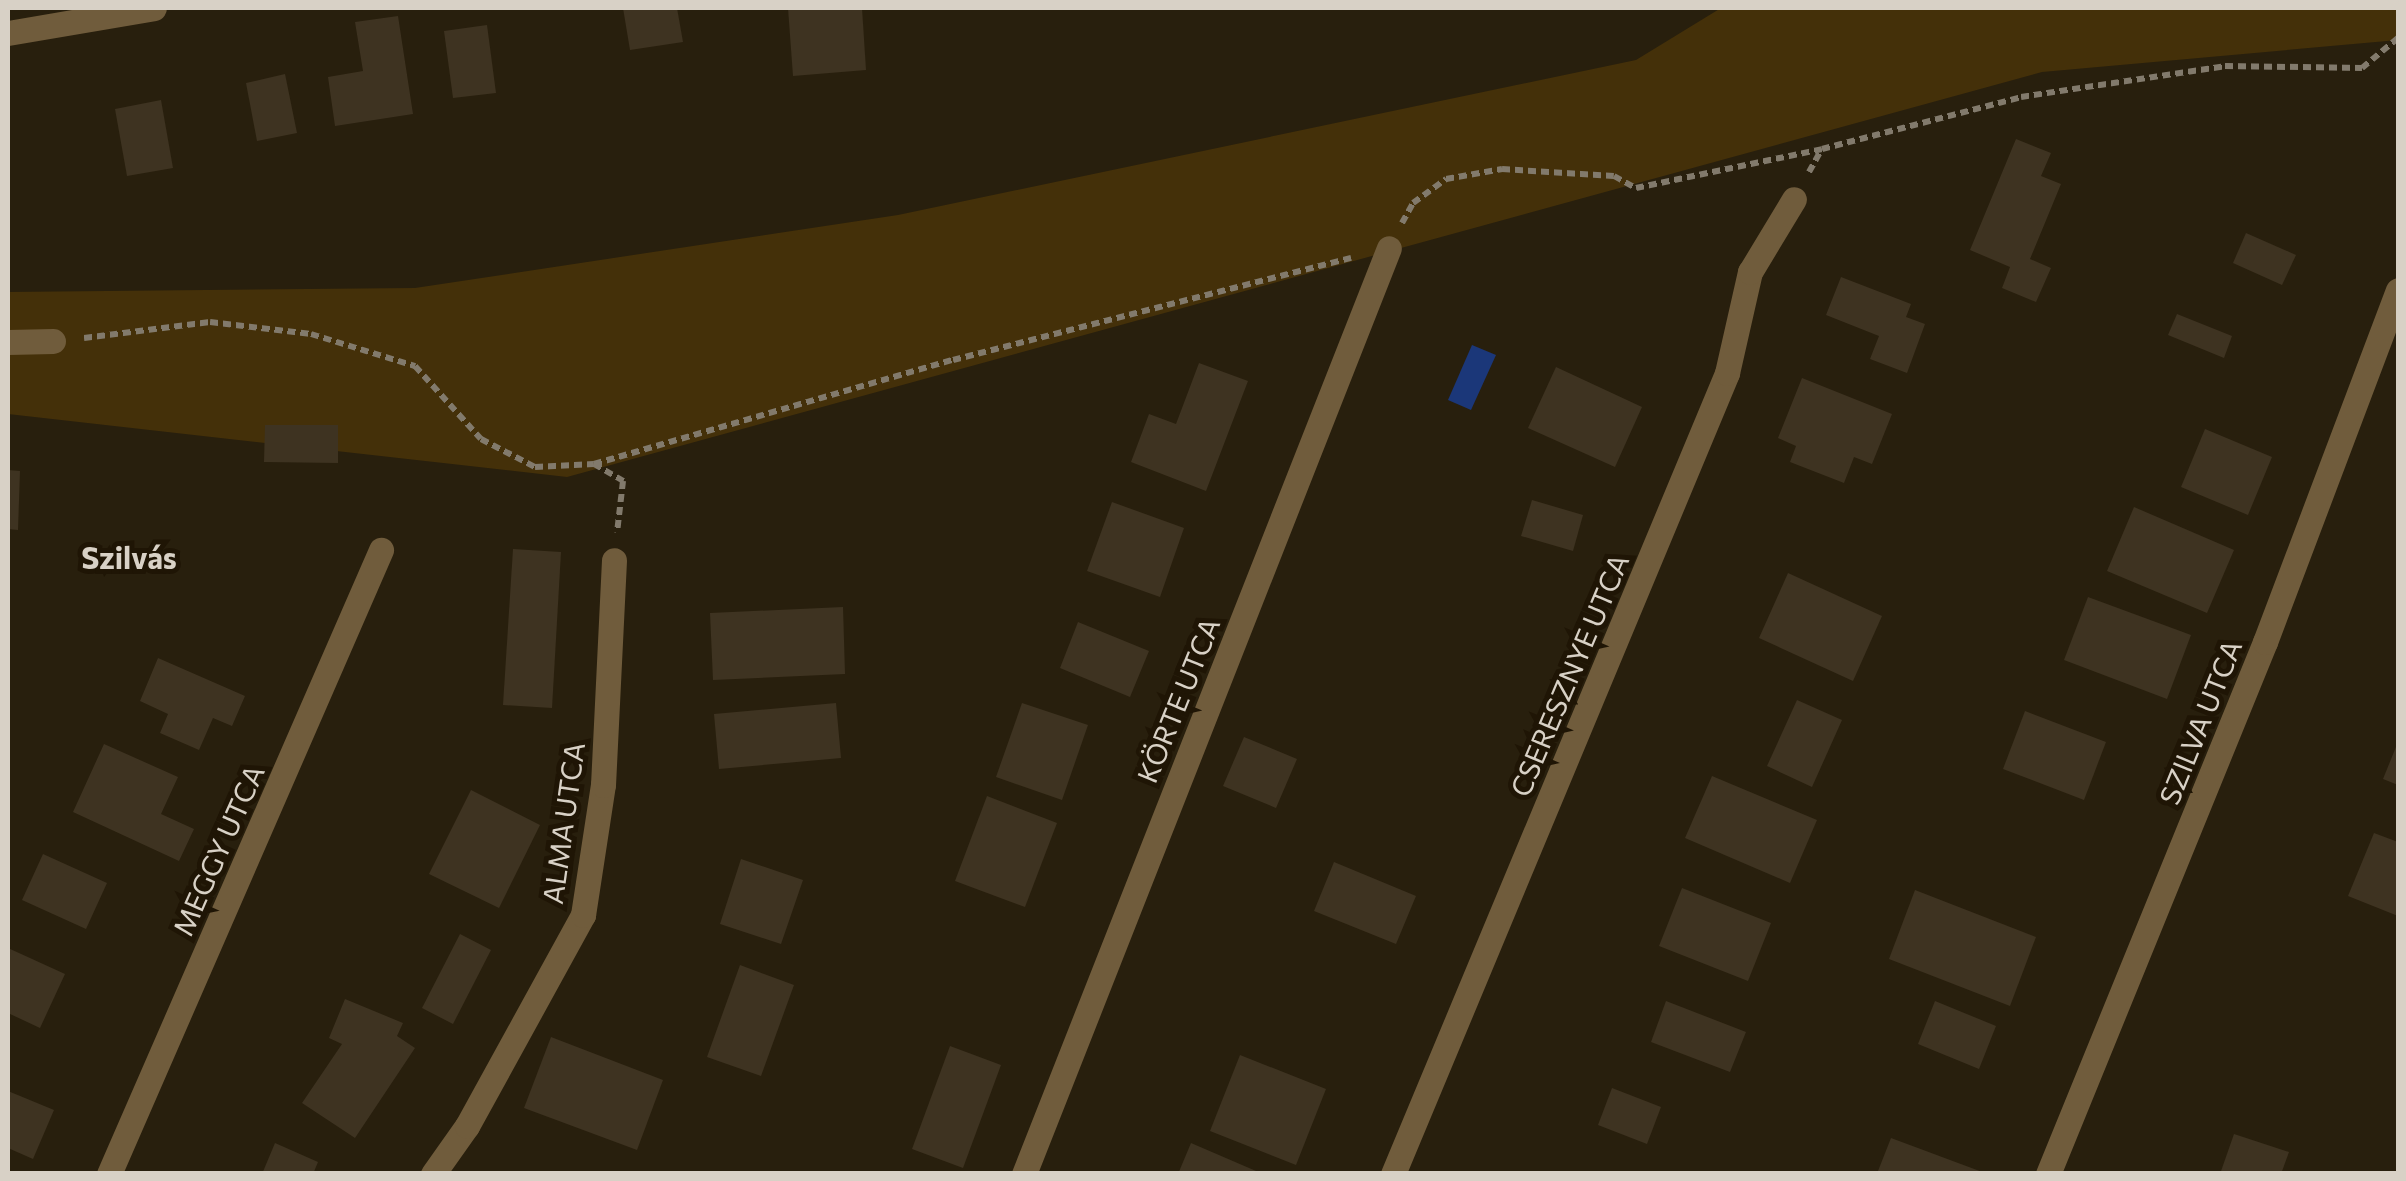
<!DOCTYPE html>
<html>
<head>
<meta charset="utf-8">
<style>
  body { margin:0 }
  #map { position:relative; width:2406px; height:1181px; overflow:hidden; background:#281f0d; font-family:Commissioner,sans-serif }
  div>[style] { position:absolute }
  .green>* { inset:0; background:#443009 }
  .water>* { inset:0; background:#1b3779 }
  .building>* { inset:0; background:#3e3321 }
  .path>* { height:6px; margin-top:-3px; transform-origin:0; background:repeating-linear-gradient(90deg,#827a6c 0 8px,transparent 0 13px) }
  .minor>* { height:25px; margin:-12.5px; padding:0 12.5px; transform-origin:12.5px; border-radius:12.5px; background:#705c3c }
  span { translate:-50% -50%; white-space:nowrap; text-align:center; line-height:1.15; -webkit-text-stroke:10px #1f1505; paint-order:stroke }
  .street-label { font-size:28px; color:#d8d1c6 }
  .neighbourhood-label { font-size:30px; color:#d8d1c6; font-weight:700 }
  .frame { position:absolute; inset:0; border:10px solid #d8d1c6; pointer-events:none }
</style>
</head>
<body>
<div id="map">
  <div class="green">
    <i style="clip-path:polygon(1721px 8px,2398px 8px,2398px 40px,2042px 72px,567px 477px,8px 414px,8px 292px,415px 288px,898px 215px,1636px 60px)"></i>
  </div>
  <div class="water">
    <i style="clip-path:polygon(1472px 345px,1496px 355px,1471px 410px,1448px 400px)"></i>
  </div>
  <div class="building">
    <i style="clip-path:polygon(623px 8px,677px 8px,683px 42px,630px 50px)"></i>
    <i style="clip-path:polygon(788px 8px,862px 8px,866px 70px,793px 76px)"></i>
    <i style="clip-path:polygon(398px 16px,413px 114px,335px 126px,328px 77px,363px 71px,355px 22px)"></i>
    <i style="clip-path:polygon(487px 25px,496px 93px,453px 98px,444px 31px)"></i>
    <i style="clip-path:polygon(285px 74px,297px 133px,257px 141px,246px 83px)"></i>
    <i style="clip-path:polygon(161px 100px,173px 168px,127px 176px,115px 109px)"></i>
    <i style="clip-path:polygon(2016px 139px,2051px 153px,2041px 176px,2061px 184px,2030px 259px,2051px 268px,2036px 302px,2002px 288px,2010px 267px,1970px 250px)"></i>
    <i style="clip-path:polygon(2246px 233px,2296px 255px,2282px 285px,2233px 263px)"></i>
    <i style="clip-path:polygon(1841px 277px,1911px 304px,1906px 317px,1925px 324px,1907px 373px,1870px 359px,1879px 336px,1826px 315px)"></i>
    <i style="clip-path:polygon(2177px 314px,2232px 336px,2224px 358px,2168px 335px)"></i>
    <i style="clip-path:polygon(1199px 363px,1248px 381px,1206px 491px,1131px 462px,1149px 414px,1176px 424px)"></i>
    <i style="clip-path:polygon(1556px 367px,1642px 407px,1615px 467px,1528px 428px)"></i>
    <i style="clip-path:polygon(1802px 378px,1892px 414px,1872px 464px,1854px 457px,1844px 483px,1790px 462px,1796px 446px,1778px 438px)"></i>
    <i style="clip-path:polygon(265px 425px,338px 425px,338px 463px,264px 462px)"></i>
    <i style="clip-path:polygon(2205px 429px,2272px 457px,2248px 515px,2181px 487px)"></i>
    <i style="clip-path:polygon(8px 470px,20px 471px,18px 530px,8px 529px)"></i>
    <i style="clip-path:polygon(1532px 500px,1583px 515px,1573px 551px,1521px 536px)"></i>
    <i style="clip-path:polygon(1112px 502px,1184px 528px,1160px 597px,1087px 571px)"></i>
    <i style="clip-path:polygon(2134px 507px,2234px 550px,2207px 613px,2107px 571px)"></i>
    <i style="clip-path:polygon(513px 549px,561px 552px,552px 708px,503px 705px)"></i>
    <i style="clip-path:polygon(1788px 573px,1882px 616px,1853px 681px,1759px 638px)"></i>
    <i style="clip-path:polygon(2088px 597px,2191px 635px,2167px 699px,2064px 660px)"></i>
    <i style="clip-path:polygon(843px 607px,845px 674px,713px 680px,710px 613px)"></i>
    <i style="clip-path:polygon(1078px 622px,1149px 651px,1130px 697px,1060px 668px)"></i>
    <i style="clip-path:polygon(158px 658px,245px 696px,232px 726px,213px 718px,199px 750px,160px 733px,168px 714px,140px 701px)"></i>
    <i style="clip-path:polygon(1797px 700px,1842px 720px,1812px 787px,1767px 766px)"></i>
    <i style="clip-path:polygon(836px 703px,841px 758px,719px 769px,714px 714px)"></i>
    <i style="clip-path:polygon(1022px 703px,1088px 725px,1062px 800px,996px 777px)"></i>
    <i style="clip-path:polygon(2025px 711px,2106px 742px,2084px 800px,2003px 769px)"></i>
    <i style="clip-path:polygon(1244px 737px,1297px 759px,1276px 808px,1223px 786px)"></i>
    <i style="clip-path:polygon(2398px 742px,2398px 785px,2383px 779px)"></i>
    <i style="clip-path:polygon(104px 744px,178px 777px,161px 814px,194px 829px,179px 861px,73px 812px)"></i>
    <i style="clip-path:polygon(1712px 776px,1817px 820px,1790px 883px,1685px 838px)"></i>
    <i style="clip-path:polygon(471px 790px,540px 825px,499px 908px,429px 874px)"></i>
    <i style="clip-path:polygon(987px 796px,1057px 823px,1025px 907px,955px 881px)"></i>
    <i style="clip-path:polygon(2374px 833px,2398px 842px,2398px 916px,2348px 896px)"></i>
    <i style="clip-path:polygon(43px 854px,107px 883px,86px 929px,22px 900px)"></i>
    <i style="clip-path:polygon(741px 859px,803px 880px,781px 944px,720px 924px)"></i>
    <i style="clip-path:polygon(1334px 862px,1416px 896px,1396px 944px,1314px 911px)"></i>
    <i style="clip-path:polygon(1682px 888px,1771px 923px,1748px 981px,1659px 946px)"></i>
    <i style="clip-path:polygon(1915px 890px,2036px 937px,2010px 1006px,1889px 959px)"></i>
    <i style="clip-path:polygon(460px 934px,491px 950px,453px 1024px,422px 1008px)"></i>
    <i style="clip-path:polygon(8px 948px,65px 974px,40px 1028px,8px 1013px)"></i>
    <i style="clip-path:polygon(740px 965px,794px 985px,761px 1076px,707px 1057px)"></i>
    <i style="clip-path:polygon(345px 999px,403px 1023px,397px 1036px,415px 1048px,355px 1138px,302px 1103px,342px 1044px,329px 1038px)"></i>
    <i style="clip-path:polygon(1666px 1001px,1746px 1032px,1730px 1072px,1651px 1042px)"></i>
    <i style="clip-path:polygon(1935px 1001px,1996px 1026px,1979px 1069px,1918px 1044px)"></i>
    <i style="clip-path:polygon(551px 1037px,663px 1080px,637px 1150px,524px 1108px)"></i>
    <i style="clip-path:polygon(950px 1046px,1001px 1065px,963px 1168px,912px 1149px)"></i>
    <i style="clip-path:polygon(1240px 1055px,1326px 1089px,1296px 1165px,1210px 1131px)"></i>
    <i style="clip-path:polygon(1612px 1088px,1661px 1107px,1647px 1144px,1598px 1125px)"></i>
    <i style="clip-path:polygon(8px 1091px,54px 1110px,33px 1159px,8px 1148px)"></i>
    <i style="clip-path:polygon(2234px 1134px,2289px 1152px,2281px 1174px,2220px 1174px)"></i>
    <i style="clip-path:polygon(1891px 1138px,1985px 1173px,1985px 1174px,1878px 1171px)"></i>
    <i style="clip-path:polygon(275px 1143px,318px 1162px,313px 1174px,262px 1174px)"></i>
    <i style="clip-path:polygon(1191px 1143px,1263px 1174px,1178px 1174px)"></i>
  </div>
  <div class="path">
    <i style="left:1809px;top:172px;width:26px;rotate:-61deg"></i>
    <i style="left:1822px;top:149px;width:206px;rotate:-14.6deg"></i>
    <i style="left:2021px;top:97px;width:206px;rotate:-8.6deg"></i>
    <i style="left:2225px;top:66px;width:137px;rotate:0.8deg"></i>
    <i style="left:2362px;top:68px;width:47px;rotate:-39.8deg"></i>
    <i style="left:1402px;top:223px;width:23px;rotate:-61deg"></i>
    <i style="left:1413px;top:203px;width:41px;rotate:-36deg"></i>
    <i style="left:1446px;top:179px;width:57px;rotate:-10.1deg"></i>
    <i style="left:1502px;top:169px;width:112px;rotate:3.6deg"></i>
    <i style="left:1614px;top:176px;width:25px;rotate:29deg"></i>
    <i style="left:1636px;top:188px;width:190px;rotate:-11.8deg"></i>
    <i style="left:84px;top:338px;width:127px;rotate:-7.2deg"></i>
    <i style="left:210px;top:322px;width:102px;rotate:6.8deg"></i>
    <i style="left:311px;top:334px;width:109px;rotate:17.1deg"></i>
    <i style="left:415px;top:366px;width:98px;rotate:47.9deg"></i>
    <i style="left:481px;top:439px;width:61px;rotate:27.4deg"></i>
    <i style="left:535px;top:467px;width:59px;rotate:-2.9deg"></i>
    <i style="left:594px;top:464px;width:34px;rotate:30deg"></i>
    <i style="left:623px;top:481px;width:52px;rotate:96.6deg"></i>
    <i style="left:594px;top:464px;width:374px;rotate:-16.2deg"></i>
    <i style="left:953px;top:360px;width:411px;rotate:-14.4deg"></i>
  </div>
  <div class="minor">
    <i style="left:8px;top:33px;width:148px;rotate:-9.7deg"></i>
    <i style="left:8px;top:342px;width:45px;rotate:-1.3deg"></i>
    <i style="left:109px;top:1174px;width:681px;rotate:-66.45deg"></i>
    <i style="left:433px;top:1174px;width:59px;rotate:-54.7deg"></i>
    <i style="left:467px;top:1126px;width:241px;rotate:-61.2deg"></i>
    <i style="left:583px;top:915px;width:132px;rotate:-81.3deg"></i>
    <i style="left:603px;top:785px;width:225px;rotate:-87.2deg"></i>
    <i style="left:1024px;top:1174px;width:995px;rotate:-68.49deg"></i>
    <i style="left:1393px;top:1174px;width:868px;rotate:-67.36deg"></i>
    <i style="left:1727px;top:373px;width:104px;rotate:-77.2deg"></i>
    <i style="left:1750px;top:272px;width:85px;rotate:-58.9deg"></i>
    <i style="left:2048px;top:1174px;width:575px;rotate:-67.81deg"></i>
    <i style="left:2265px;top:642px;width:376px;rotate:-69.3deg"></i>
  </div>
  <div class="street-label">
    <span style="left:1569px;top:675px;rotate:-67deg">CSERESZNYE UTCA</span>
    <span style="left:1178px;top:700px;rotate:-68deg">KÖRTE UTCA</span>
    <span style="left:2200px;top:722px;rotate:-68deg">SZILVA UTCA</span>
    <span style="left:563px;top:823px;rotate:-82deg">ALMA UTCA</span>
    <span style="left:218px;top:850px;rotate:-66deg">MEGGY UTCA</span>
  </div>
  <div class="neighbourhood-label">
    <span style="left:129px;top:557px">Szilvás</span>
  </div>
  <div class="frame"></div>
</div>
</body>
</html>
